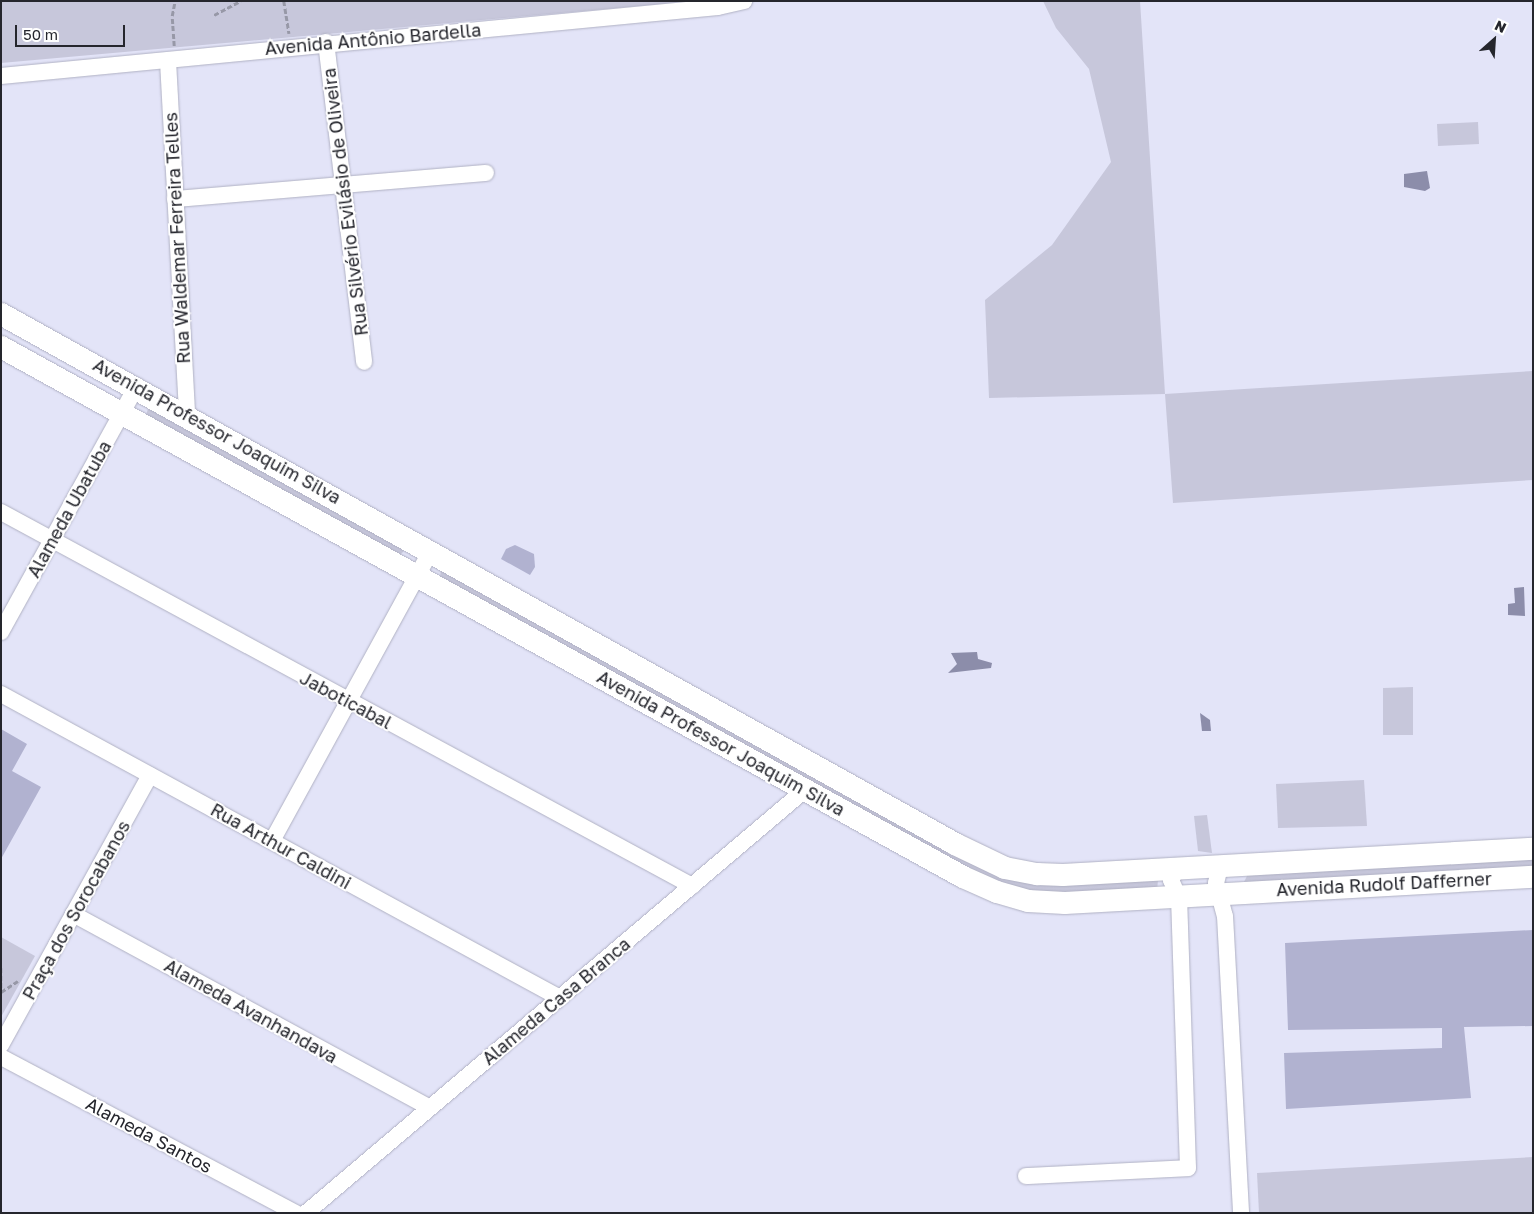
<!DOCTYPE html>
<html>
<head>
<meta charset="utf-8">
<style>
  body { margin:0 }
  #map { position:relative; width:1534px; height:1214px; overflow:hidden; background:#e3e4f8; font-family:"Golos Text",sans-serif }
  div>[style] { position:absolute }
  .green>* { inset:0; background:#c7c7db }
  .water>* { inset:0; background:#8c8daa }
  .building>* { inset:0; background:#b1b2d0 }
  .path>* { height:2.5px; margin-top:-1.25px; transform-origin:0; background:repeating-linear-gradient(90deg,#9798a7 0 5px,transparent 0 7.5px) }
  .roads { filter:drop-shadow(0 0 1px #b0b1c3) drop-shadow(0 0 1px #b0b1c3) }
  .street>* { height:16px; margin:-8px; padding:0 8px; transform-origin:8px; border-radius:8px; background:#fff }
  .secondary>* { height:22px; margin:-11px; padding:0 11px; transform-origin:11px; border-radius:11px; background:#fff }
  span { translate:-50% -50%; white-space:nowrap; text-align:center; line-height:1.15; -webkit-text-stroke:4px #fff; paint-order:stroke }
  .street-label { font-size:18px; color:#25262d }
  .frame { position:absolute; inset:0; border:2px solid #25262d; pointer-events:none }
  .north { position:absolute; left:1469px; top:15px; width:50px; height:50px; -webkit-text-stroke:4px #fff; paint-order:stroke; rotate:26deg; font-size:14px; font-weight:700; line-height:20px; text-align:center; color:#25262d }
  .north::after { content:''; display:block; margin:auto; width:18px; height:22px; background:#25262d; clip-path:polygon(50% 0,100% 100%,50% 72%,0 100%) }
  .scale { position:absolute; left:15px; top:25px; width:110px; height:22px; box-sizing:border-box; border:2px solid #25262d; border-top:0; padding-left:6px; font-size:15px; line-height:18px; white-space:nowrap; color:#25262d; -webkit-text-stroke:4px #fff; paint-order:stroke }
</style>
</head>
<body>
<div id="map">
  <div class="green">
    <i style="clip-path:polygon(1px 1px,696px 1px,1px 63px)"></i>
    <i style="clip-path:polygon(1043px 1px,1140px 1px,1165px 394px,1533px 371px,1533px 480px,1173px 503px,1165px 394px,989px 398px,985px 300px,1052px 245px,1111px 162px,1089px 69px,1056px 28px)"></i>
    <i style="clip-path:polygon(1478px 122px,1479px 144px,1438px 146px,1437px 124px)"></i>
    <i style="clip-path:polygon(149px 406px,404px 548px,403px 552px,399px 556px,146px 415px)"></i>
    <i style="clip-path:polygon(441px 568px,970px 862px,1158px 880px,1157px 891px,1048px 897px,977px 876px,440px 579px)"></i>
    <i style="clip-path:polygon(1413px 687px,1413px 735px,1383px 735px,1383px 688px)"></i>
    <i style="clip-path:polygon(1364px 780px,1367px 826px,1278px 828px,1276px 784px)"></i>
    <i style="clip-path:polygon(1207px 815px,1212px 853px,1198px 851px,1194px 816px)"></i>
    <i style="clip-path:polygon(1533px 859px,1533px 870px,1242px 886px,1249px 872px)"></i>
    <i style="clip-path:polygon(1px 937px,35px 956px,1px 1017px)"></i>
    <i style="clip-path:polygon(1533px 1157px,1533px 1213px,1259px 1213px,1257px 1173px)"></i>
  </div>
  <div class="water">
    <i style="clip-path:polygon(1427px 171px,1430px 188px,1425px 191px,1404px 187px,1404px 174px)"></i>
    <i style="clip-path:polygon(1524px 587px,1525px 616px,1508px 615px,1508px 604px,1515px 603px,1514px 588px)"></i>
    <i style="clip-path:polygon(977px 652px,978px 659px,992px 663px,991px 668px,948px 673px,957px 664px,951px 653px)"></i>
    <i style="clip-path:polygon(1200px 713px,1210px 720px,1211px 731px,1202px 731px)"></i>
  </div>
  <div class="building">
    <i style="clip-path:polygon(515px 545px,534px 554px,535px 567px,530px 575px,501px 559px,506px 549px)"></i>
    <i style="clip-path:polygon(1px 729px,27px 744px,12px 771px,41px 787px,1px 859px)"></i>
    <i style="clip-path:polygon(1533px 930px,1533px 1026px,1464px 1027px,1471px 1098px,1286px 1109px,1284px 1053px,1442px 1048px,1442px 1028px,1288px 1030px,1285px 943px)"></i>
  </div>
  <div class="path">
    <i style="left:284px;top:1px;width:33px;rotate:81deg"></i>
    <i style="left:214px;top:15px;width:30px;rotate:-28deg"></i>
    <i style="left:174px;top:46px;width:30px;rotate:-94deg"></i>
    <i style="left:172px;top:16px;width:15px;rotate:-79deg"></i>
    <i style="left:1px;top:968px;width:23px;rotate:90deg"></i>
    <i style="left:1px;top:992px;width:20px;rotate:-33deg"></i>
  </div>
  <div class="roads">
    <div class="street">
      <i style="left:326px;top:42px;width:322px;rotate:83.2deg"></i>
      <i style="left:168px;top:61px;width:354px;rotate:86.9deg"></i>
      <i style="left:1px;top:76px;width:720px;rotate:-5.5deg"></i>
      <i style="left:718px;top:7px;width:27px;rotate:-13deg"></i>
      <i style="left:175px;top:199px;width:312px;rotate:-4.8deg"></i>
      <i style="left:1px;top:512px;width:786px;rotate:28.42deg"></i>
      <i style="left:1px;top:632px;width:281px;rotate:-61.1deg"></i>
      <i style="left:1px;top:694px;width:636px;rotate:28.54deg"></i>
      <i style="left:272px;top:841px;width:331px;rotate:-61.3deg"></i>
      <i style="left:1220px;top:867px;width:16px;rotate:104deg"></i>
      <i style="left:1216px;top:883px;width:34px;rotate:75deg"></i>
      <i style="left:1225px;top:916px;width:297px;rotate:86.9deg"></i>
      <i style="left:73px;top:914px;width:406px;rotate:28.5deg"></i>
      <i style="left:1px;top:1045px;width:308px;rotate:-61.1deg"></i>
      <i style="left:1px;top:1057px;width:334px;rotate:27.9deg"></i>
      <i style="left:1026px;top:1176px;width:162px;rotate:-2.8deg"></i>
      <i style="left:1188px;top:1168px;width:270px;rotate:-91.9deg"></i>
      <i style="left:1179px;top:898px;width:20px;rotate:-114deg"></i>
      <i style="left:1171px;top:880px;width:13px;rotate:-61deg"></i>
      <i style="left:306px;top:1213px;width:656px;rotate:-40.3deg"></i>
    </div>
    <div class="secondary">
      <i style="left:1px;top:314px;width:1091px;rotate:29.05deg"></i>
      <i style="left:955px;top:844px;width:55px;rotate:25.6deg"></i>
      <i style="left:1005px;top:868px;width:33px;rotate:11deg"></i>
      <i style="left:1037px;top:874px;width:26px;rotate:2deg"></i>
      <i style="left:1063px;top:875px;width:471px;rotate:-3.2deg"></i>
      <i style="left:1px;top:347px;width:1098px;rotate:28.85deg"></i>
      <i style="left:963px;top:877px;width:37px;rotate:24deg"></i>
      <i style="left:997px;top:892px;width:32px;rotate:16deg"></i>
      <i style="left:1028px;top:901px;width:37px;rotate:3deg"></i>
      <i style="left:1065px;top:903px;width:469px;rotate:-3.2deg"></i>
    </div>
  </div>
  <div class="street-label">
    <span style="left:373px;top:39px;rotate:-5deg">Avenida Antônio Bardella</span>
    <span style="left:345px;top:202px;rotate:-97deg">Rua Silvério Evilásio de Oliveira</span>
    <span style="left:177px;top:238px;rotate:-93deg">Rua Waldemar Ferreira Telles</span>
    <span style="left:217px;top:431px;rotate:29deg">Avenida Professor Joaquim Silva</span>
    <span style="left:69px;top:509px;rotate:-61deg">Alameda Ubatuba</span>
    <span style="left:346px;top:700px;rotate:28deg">Jaboticabal</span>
    <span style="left:721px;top:743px;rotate:29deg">Avenida Professor Joaquim Silva</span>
    <span style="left:281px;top:846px;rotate:29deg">Rua Arthur Caldini</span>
    <span style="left:1384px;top:884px;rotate:-3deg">Avenida Rudolf Dafferner</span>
    <span style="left:76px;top:910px;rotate:-61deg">Praça dos Sorocabanos</span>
    <span style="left:556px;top:1001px;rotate:-40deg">Alameda Casa Branca</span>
    <span style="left:251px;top:1011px;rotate:29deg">Alameda Avanhandava</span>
    <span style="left:149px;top:1135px;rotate:28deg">Alameda Santos</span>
  </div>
  <div class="frame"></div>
  <div class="north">N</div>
  <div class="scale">50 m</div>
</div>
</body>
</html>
